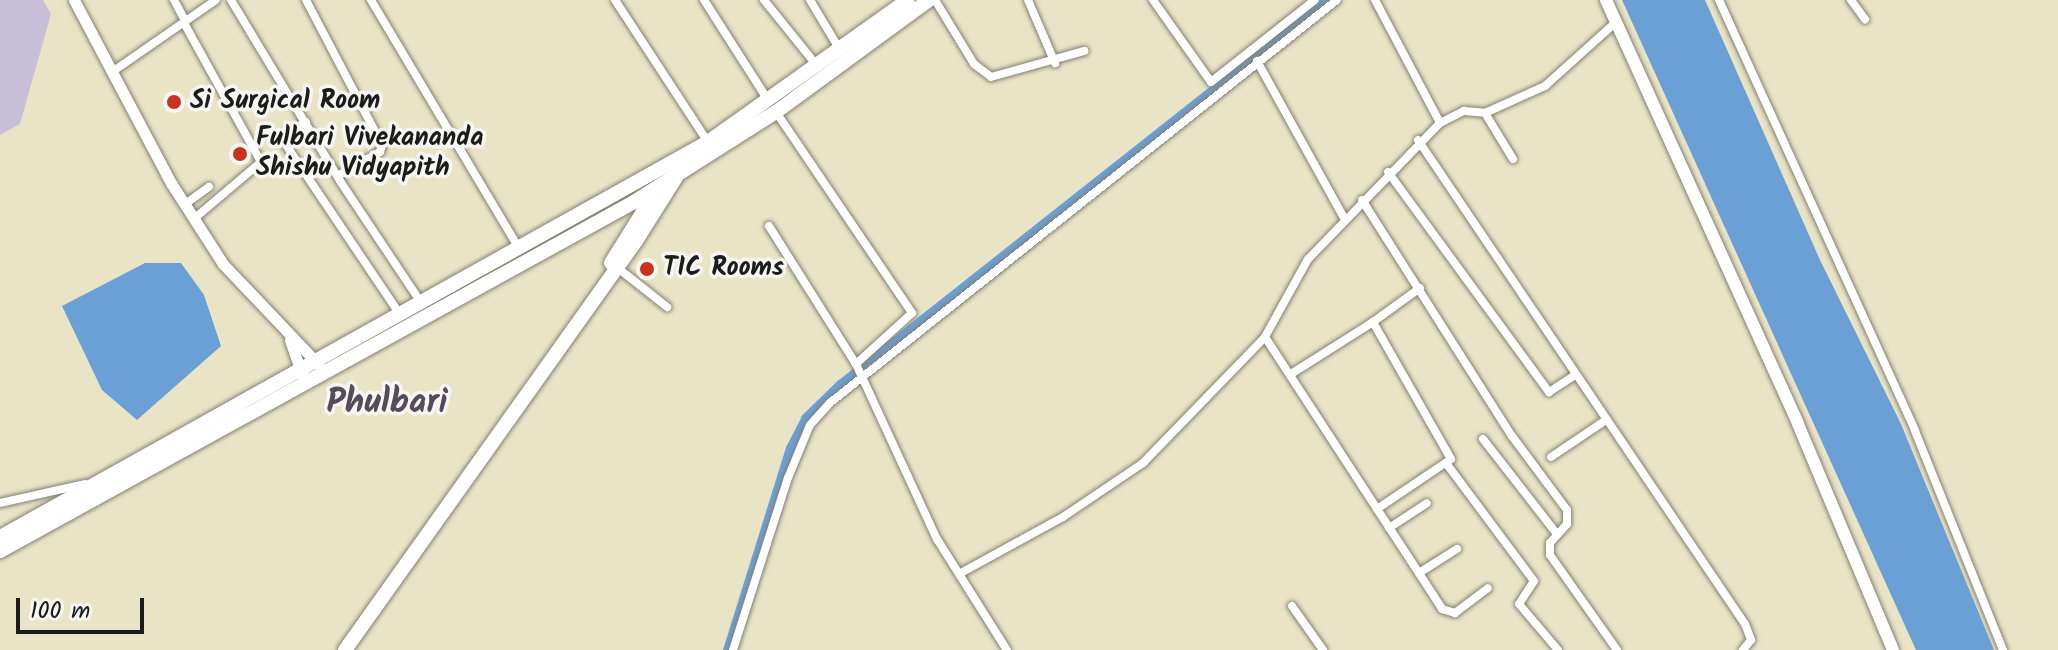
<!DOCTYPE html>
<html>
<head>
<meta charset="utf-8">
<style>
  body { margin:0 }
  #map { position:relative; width:2058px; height:650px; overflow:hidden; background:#eae4c7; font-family:Kalam,sans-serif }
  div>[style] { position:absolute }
  .industrial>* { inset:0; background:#c8bfd8 }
  .water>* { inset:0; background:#6ba0d7 }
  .canal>* { height:9px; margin:-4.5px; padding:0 4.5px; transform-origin:4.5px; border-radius:4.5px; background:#6ba0d7 }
  .roads { filter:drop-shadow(0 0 2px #838072) drop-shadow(0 0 2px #838072) }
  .street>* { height:8px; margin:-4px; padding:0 4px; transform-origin:4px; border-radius:4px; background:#fff }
  .secondary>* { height:11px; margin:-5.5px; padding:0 5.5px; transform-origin:5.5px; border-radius:5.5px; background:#fff }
  .primary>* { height:12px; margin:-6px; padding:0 6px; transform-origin:6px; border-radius:6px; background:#fff }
  .highway>* { height:14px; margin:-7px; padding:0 7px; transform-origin:7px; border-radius:7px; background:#fff }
  .dots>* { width:22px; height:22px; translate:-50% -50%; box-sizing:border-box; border:4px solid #f6f6f2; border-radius:50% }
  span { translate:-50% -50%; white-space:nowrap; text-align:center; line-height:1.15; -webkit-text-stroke:7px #f6f6f2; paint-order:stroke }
  .poi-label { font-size:26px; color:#1c1c1c; font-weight:700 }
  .left { translate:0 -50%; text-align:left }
  .district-label { font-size:34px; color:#554b5a; font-weight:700 }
  .scale { position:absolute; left:16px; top:598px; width:128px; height:36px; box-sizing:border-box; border:4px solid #1c1c1c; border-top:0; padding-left:10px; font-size:24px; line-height:28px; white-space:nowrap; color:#1c1c1c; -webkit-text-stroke:6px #f6f6f2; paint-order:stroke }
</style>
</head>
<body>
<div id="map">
  <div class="industrial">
    <i style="clip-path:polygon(0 0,43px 0,51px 14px,20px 124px,0 135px)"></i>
  </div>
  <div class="water">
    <i style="clip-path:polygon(1622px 0,1705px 0,1820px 260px,1901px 424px,1994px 650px,1916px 650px)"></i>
    <i style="clip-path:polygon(145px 263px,181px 263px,204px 295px,221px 346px,137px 420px,102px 390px,62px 306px)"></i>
  </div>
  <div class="canal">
    <i style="left:727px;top:650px;width:212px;rotate:-72.7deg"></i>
    <i style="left:790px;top:448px;width:34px;rotate:-63deg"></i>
    <i style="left:805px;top:418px;width:49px;rotate:-44.2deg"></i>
    <i style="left:840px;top:384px;width:619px;rotate:-38.31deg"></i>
  </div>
  <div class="roads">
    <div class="street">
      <i style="left:174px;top:0;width:24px;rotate:62deg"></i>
      <i style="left:231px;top:0;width:211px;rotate:58.9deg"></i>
      <i style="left:340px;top:181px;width:148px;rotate:56.3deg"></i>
      <i style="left:306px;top:0;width:164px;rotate:62.3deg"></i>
      <i style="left:382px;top:145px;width:7px;rotate:106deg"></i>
      <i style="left:380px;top:152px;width:49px;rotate:150.8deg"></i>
      <i style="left:371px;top:0;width:291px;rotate:59.2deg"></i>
      <i style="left:615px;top:0;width:170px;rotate:56.8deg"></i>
      <i style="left:704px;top:0;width:119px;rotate:57.4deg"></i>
      <i style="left:764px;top:0;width:86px;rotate:51.1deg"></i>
      <i style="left:810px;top:0;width:58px;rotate:59deg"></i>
      <i style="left:935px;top:0;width:75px;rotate:58.6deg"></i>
      <i style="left:974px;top:64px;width:21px;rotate:37deg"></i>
      <i style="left:991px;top:77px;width:97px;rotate:-15.6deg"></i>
      <i style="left:1028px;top:0;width:69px;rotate:66.8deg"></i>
      <i style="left:1153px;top:0;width:100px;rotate:54.7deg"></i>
      <i style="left:1211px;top:82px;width:132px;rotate:-38.3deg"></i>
      <i style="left:1375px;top:0;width:139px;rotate:62.1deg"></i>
      <i style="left:1440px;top:123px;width:190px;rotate:134.1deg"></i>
      <i style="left:1308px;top:259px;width:89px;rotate:118.9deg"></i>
      <i style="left:1265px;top:337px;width:325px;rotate:56.9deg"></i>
      <i style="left:1442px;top:609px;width:14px;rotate:17deg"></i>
      <i style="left:1455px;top:613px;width:41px;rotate:-37.1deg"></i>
      <i style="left:1719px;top:0;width:473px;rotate:65.5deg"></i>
      <i style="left:1915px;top:431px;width:236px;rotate:68.1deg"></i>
      <i style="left:1851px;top:0;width:24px;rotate:54deg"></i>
      <i style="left:184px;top:23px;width:159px;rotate:61deg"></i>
      <i style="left:261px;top:162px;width:87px;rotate:139.7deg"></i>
      <i style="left:1257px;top:61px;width:179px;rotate:61deg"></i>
      <i style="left:112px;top:72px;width:126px;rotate:-34.7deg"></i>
      <i style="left:776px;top:112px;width:243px;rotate:55.9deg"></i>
      <i style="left:912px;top:313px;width:76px;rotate:137.7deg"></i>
      <i style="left:1485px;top:113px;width:66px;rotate:-24.2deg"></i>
      <i style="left:1545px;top:86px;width:96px;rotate:-42deg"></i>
      <i style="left:306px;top:122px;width:21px;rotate:149deg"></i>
      <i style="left:288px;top:133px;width:10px;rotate:114deg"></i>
      <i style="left:284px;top:142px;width:210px;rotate:56.1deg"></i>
      <i style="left:1440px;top:123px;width:27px;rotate:-27deg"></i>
      <i style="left:1464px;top:111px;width:21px;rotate:5deg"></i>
      <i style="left:1485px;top:113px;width:54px;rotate:58.7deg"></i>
      <i style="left:1418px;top:140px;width:584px;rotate:55.96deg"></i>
      <i style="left:1745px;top:624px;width:17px;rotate:69deg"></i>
      <i style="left:1751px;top:640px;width:13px;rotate:129deg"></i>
      <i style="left:1388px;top:172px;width:273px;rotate:53.8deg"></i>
      <i style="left:1549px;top:392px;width:31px;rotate:-33deg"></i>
      <i style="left:1362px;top:200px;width:280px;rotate:57.6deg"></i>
      <i style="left:1512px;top:436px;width:92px;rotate:53.4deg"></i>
      <i style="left:1567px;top:510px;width:14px;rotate:90deg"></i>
      <i style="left:1567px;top:524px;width:25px;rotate:132deg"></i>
      <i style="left:1550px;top:543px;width:12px;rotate:90deg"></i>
      <i style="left:1550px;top:555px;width:116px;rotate:54.8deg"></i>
      <i style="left:184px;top:205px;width:31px;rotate:-36deg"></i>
      <i style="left:769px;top:226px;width:163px;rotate:57.8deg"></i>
      <i style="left:856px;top:364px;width:193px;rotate:65.2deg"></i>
      <i style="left:937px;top:539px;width:131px;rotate:57.8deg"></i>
      <i style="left:614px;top:265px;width:68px;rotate:38.4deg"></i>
      <i style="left:1291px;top:374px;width:97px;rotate:-32.4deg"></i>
      <i style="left:1483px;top:439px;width:120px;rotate:52.1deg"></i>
      <i style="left:1551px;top:457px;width:66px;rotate:-33.9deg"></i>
      <i style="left:1446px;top:463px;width:147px;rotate:53.3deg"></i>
      <i style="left:1534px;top:581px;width:27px;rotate:123deg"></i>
      <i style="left:1519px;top:604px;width:60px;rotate:49.7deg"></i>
      <i style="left:0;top:503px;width:87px;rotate:-12.6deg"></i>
      <i style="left:1377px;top:509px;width:89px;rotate:-34deg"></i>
      <i style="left:1451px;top:459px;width:158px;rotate:-119.7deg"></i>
      <i style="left:1373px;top:322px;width:58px;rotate:-35.9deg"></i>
      <i style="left:1389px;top:528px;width:45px;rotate:-33.3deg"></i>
      <i style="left:1419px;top:573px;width:45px;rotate:-32.3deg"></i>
      <i style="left:959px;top:574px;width:119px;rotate:-28.7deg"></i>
      <i style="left:1063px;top:517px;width:97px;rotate:-34deg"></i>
      <i style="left:1143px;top:463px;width:175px;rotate:-45.9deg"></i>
      <i style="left:1292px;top:606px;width:54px;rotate:54.8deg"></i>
      <i style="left:733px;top:650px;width:181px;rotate:-72.3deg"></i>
      <i style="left:788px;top:478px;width:57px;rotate:-67.5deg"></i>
      <i style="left:810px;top:425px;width:31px;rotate:-48deg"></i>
      <i style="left:831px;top:402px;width:646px;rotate:-38.47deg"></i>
    </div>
    <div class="secondary">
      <i style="left:74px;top:0;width:207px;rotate:62.1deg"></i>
      <i style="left:171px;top:183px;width:96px;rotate:57.3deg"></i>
      <i style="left:223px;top:264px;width:139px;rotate:46.5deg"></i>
      <i style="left:290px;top:340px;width:39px;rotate:71deg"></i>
    </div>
    <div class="primary">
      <i style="left:1606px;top:0;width:465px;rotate:65.6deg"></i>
      <i style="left:1798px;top:424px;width:245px;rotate:67.2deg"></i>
    </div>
    <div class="highway">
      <i style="left:611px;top:263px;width:87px;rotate:-58.1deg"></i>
      <i style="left:0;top:537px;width:811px;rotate:-29.16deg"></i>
      <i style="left:708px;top:142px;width:245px;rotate:-35.4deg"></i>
      <i style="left:0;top:551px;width:724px;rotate:-28.83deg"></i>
      <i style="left:634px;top:202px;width:168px;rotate:-32.4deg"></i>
      <i style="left:776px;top:112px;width:190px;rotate:-36.2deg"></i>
      <i style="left:345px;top:650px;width:502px;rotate:-54.57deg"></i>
      <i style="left:636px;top:241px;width:77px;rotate:-57.8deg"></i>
    </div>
  </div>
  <div class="dots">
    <i style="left:174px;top:102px;background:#c8321e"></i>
    <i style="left:240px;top:154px;background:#c8321e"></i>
    <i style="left:647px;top:269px;background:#c8321e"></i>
  </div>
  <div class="poi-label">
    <span class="left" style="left:190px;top:102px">Si Surgical Room</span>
    <span class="left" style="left:256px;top:154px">Fulbari Vivekananda<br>Shishu Vidyapith</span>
    <span class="left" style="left:663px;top:269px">TIC Rooms</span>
  </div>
  <div class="district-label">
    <span style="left:387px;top:404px">Phulbari</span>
  </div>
  <div class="scale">100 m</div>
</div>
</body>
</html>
